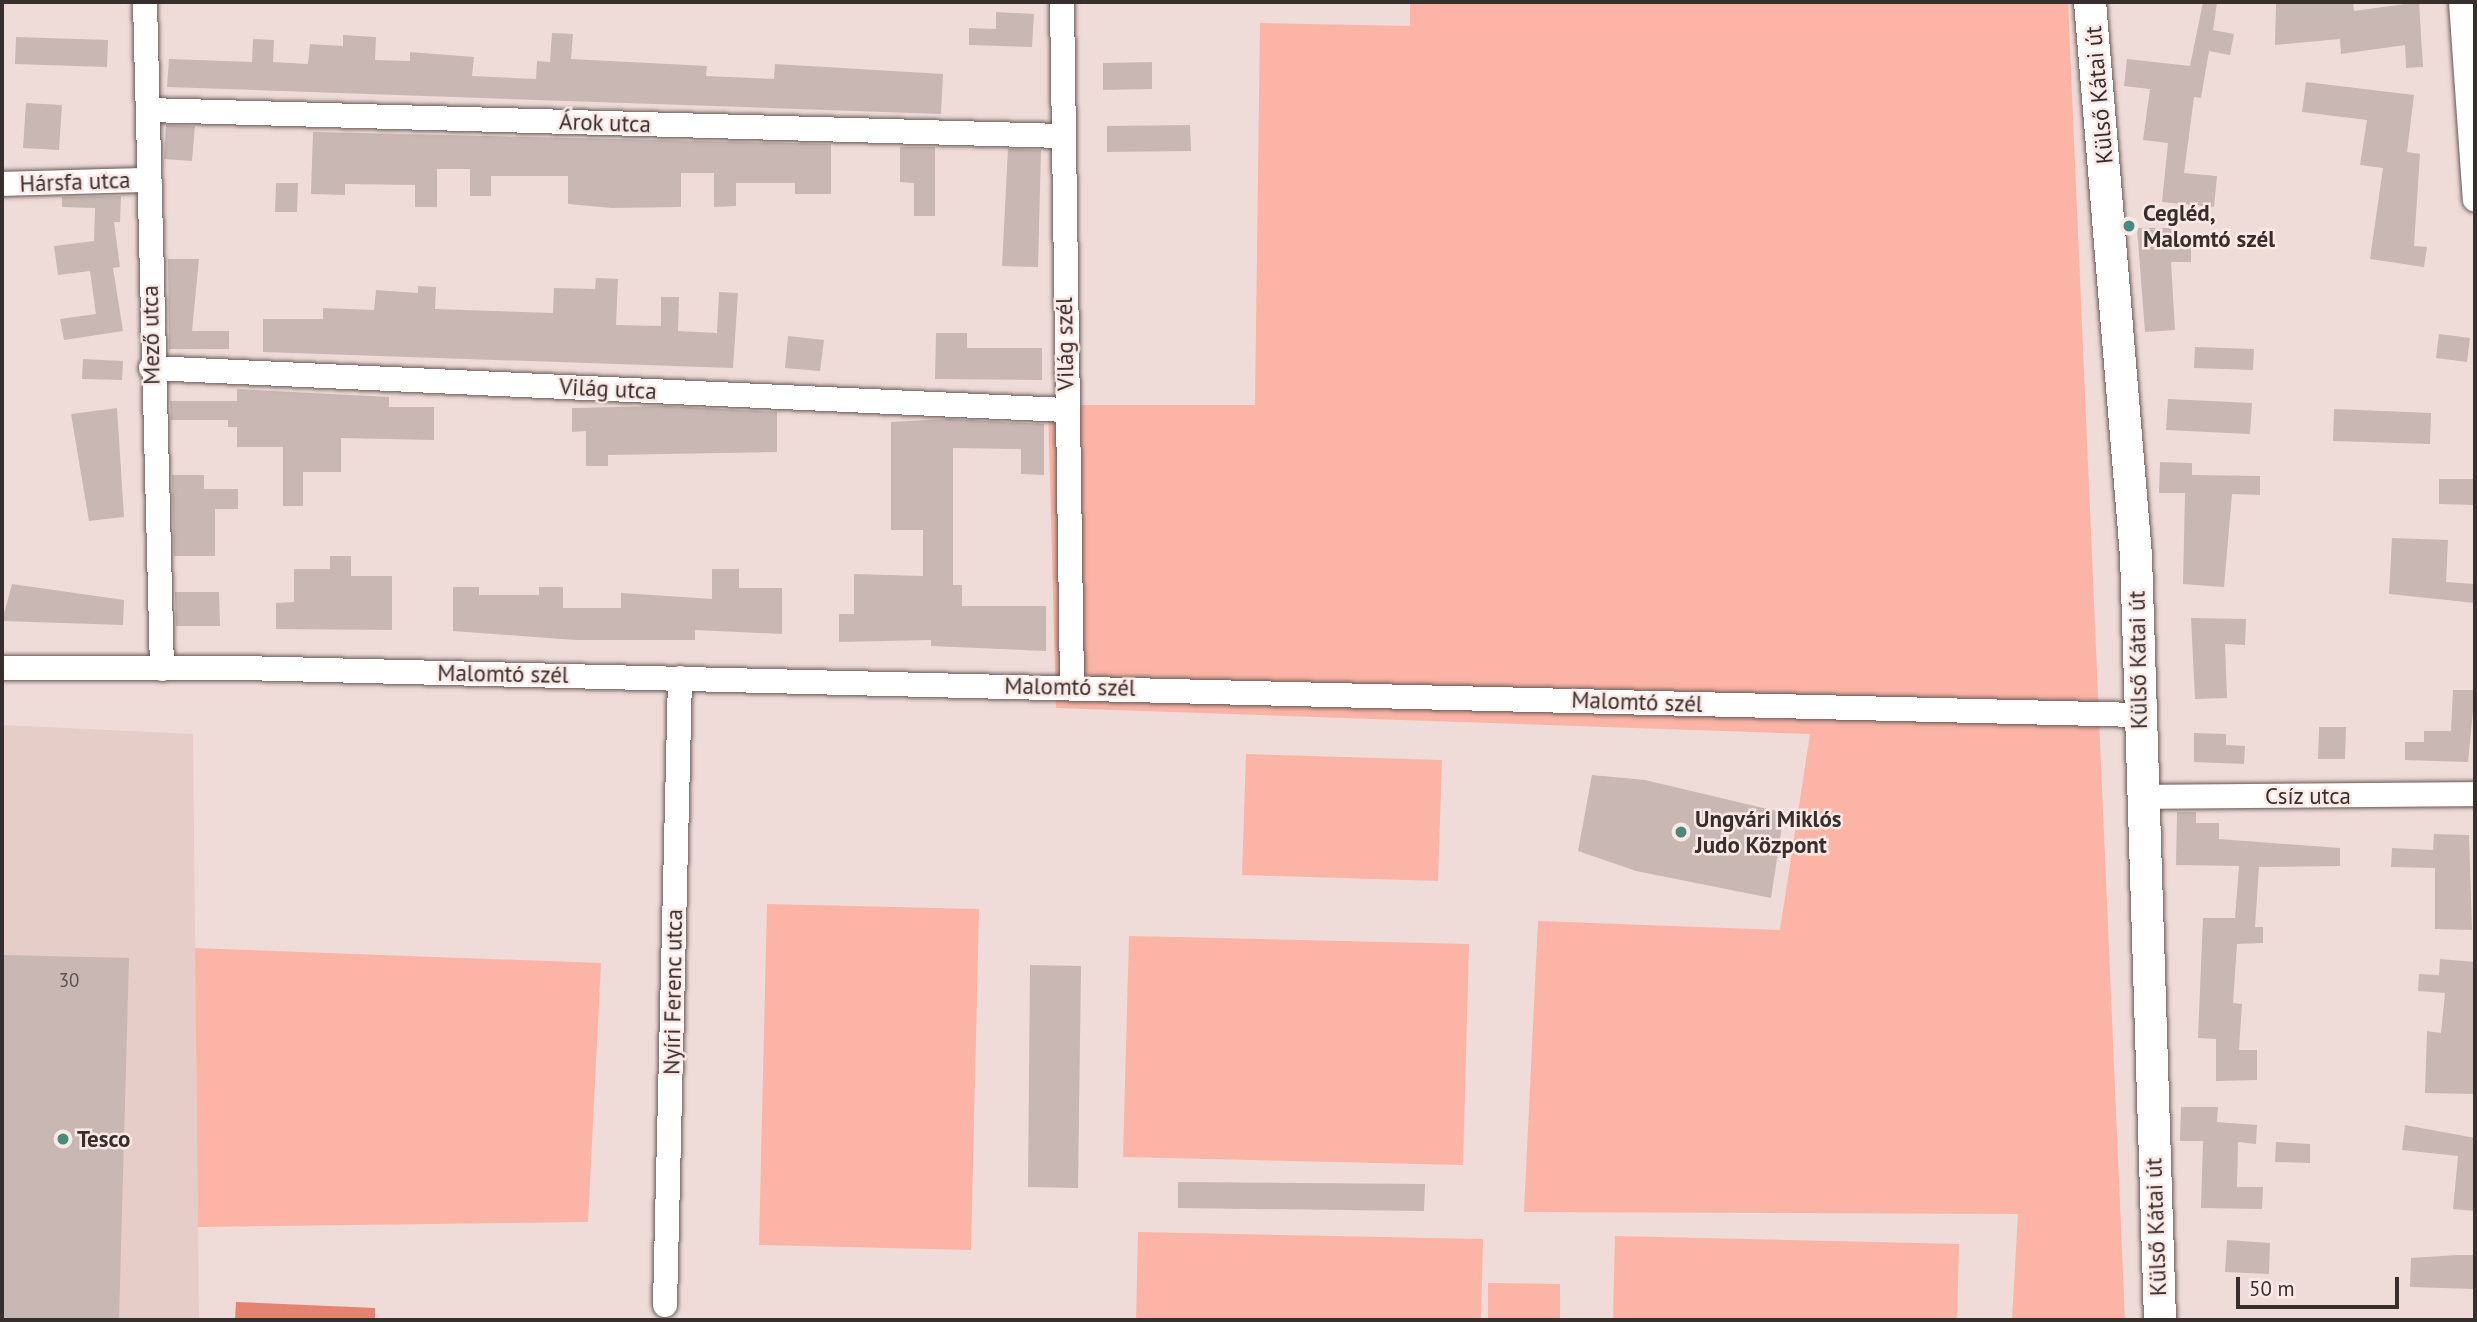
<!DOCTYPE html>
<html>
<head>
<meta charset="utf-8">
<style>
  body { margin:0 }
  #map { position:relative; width:2477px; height:1322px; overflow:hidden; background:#efdcd8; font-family:"PT Sans",sans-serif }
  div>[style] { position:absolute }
  .built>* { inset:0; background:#e6cdc7 }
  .green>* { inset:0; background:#fbb4a6 }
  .water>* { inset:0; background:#e38370 }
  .building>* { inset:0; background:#c9b7b3 }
  .roads { filter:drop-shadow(0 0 2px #665754) drop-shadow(0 0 2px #665754) }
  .minor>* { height:24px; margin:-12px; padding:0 12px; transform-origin:12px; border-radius:12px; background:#fff }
  .major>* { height:32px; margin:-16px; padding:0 16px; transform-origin:16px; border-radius:16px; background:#fff }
  .dots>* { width:19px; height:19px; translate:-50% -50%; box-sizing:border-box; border:4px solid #fce9e6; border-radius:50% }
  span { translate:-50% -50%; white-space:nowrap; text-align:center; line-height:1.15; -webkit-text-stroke:5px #fce9e6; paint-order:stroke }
  .number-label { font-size:19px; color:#5b514e }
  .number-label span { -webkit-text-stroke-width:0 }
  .street-label { font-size:23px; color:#362f2d }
  .poi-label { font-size:23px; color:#362f2d; font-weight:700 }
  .left { translate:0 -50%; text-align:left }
  .frame { position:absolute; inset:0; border:4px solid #362f2d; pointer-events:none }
  .scale { position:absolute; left:2236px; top:1277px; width:163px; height:32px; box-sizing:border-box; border:4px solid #362f2d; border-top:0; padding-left:9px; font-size:21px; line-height:24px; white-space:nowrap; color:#362f2d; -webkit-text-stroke:5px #fce9e6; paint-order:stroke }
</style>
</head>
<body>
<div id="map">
  <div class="built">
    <i style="clip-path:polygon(2px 725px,193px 734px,199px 1320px,2px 1320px)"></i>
  </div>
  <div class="green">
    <i style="clip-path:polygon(1410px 2px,2068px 2px,2125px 1320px,2012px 1320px,2018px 1214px,1524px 1212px,1538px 921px,1780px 930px,1810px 734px,1056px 708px,1048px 405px,1255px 405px,1260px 23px,1410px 26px)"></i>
    <i style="clip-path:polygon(1246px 754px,1442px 760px,1438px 881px,1242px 875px)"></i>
    <i style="clip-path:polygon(767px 904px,979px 909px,971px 1250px,759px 1245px)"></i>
    <i style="clip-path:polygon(1129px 936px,1469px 944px,1463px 1165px,1123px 1157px)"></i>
    <i style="clip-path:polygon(195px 948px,601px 963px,588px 1222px,198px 1227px)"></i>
    <i style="clip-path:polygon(1138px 1232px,1483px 1239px,1481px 1320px,1136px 1320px)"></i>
    <i style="clip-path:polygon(1615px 1236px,1959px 1244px,1957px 1320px,1613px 1320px)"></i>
    <i style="clip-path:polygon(1488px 1283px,1560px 1284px,1560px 1320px,1488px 1320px)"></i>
  </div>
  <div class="water">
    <i style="clip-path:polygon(236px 1302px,375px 1308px,375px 1320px,235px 1320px)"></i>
  </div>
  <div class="building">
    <i style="clip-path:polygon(2203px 2px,2217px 3px,2213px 30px,2234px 34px,2230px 55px,2209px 51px,2201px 98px,2194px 97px,2184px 173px,2217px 176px,2214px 207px,2162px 202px,2168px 143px,2143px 140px,2150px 89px,2124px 86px,2127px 59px,2190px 66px)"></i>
    <i style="clip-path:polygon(2276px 2px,2353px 2px,2354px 11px,2419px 2px,2423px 67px,2406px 68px,2405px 45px,2341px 54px,2340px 39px,2275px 45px)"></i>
    <i style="clip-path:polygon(996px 12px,1034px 14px,1032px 47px,969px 45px,969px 28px,996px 29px)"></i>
    <i style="clip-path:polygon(552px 33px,573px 34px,571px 59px,707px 66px,706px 76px,774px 79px,775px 64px,943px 74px,941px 114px,167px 87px,169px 59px,252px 62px,253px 39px,274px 40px,273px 62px,308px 64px,310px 44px,343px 46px,343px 35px,376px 37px,375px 60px,410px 61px,410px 52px,474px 57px,472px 76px,536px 79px,537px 61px,550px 62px)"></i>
    <i style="clip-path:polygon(16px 37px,108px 40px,107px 67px,15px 64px)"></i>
    <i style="clip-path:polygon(1152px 62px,1152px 89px,1103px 90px,1103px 63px)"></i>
    <i style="clip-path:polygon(2306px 82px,2414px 95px,2407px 152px,2420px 154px,2414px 246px,2427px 247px,2424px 267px,2370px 259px,2383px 168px,2360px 165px,2367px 120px,2302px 112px)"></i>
    <i style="clip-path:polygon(26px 103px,62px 105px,59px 150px,23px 148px)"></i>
    <i style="clip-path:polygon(166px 125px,195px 126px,192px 161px,164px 159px)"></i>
    <i style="clip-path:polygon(1190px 125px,1191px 151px,1107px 152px,1107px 126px)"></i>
    <i style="clip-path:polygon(313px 132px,831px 144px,831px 194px,795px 194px,795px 183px,736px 183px,736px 206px,714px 207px,714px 173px,681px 173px,681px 207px,612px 208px,568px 204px,568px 176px,491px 176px,491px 196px,470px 196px,470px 169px,437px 169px,437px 207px,415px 207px,415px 185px,345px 184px,345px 195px,311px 194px)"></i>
    <i style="clip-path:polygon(900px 147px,935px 147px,935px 216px,914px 216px,914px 183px,900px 182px)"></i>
    <i style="clip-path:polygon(1008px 149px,1041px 150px,1038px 267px,1002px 266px)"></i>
    <i style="clip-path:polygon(276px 183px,298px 183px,297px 212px,275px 212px)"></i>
    <i style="clip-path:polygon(121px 196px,120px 222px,114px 222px,120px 267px,113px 268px,123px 331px,64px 340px,60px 319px,96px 314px,90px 271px,58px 275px,54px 246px,94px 241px,95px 208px,62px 207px,62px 197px)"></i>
    <i style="clip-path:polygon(2137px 228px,2172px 228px,2172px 245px,2191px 245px,2191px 262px,2171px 262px,2175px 330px,2145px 332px)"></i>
    <i style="clip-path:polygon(168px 259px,199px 259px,192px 331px,229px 331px,229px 349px,169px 349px)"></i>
    <i style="clip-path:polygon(596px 278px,618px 279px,616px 325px,661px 326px,661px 297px,679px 297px,678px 331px,717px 333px,719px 292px,738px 293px,733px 368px,263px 352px,263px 319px,323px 319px,323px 308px,374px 310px,376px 290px,418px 293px,418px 286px,436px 287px,435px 309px,553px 313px,554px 288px,595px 289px)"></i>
    <i style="clip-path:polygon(936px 333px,967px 333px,967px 348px,1042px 348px,1042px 380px,935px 379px)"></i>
    <i style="clip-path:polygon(2439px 334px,2470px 338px,2467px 362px,2436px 358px)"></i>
    <i style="clip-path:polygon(788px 336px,824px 340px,820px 371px,785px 368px)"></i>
    <i style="clip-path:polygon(2195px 347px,2254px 349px,2253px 370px,2194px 368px)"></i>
    <i style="clip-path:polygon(83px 359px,123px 361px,122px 380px,82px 379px)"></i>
    <i style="clip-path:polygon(237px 389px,389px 397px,389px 407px,434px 407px,434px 440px,341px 438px,341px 472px,303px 472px,303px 506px,283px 506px,283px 447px,237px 447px,237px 427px,228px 427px,228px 420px,171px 420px,170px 401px,237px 401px)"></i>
    <i style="clip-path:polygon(2168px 399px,2252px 403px,2250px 434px,2166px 430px)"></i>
    <i style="clip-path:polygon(664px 406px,777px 412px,777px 452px,608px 455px,608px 466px,586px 466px,586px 431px,572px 432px,572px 408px)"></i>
    <i style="clip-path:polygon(117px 408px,124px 517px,89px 521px,71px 414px)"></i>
    <i style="clip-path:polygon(2334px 409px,2431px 413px,2430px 444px,2333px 441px)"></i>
    <i style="clip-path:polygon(948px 419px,1044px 424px,1044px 475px,1021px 474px,1021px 449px,953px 448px,953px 585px,962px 585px,962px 606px,1046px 606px,1046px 651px,931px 646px,931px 640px,839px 642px,839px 614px,854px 614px,854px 574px,923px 576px,923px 530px,891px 530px,891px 422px)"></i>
    <i style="clip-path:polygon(2160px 462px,2192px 463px,2192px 475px,2260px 476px,2260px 495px,2232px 494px,2224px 587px,2183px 584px,2185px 493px,2159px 493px)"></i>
    <i style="clip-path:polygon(172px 475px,204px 475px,204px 489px,238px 489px,238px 509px,215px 509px,215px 556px,174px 556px)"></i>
    <i style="clip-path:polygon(2439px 479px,2475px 479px,2475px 505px,2439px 504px)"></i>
    <i style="clip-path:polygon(2392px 538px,2448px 540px,2446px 582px,2475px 584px,2475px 603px,2389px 594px)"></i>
    <i style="clip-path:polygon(330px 556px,351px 556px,351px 576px,392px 576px,392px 630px,276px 629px,276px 603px,294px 602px,294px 569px,330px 569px)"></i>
    <i style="clip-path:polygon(712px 569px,739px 569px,739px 588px,782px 588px,782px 634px,695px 630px,695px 640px,575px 640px,453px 631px,453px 587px,479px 587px,479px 595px,539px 595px,539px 587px,563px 587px,563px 608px,621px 608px,621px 593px,712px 599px)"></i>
    <i style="clip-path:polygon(12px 584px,124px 600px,123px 625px,2px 621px)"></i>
    <i style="clip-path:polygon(175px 592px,219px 592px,220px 626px,176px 626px)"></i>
    <i style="clip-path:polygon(2191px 618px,2246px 619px,2245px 645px,2225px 644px,2227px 698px,2195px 699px)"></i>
    <i style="clip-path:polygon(2453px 690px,2475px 690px,2468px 762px,2405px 760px,2405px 742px,2424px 742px,2424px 731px,2451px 731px)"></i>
    <i style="clip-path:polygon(2319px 727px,2346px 727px,2345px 759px,2318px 759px)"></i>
    <i style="clip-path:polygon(2194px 733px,2226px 734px,2226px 745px,2245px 746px,2244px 764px,2194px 762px)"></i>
    <i style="clip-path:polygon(1592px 775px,1645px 780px,1784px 813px,1771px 898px,1636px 871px,1578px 851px)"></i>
    <i style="clip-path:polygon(2177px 812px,2196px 812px,2196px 823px,2219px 823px,2219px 839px,2340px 848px,2340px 866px,2259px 867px,2255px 927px,2263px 927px,2263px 943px,2237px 944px,2233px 1003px,2242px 1004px,2239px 1050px,2257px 1050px,2257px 1080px,2216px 1081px,2216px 1039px,2198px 1038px,2203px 918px,2235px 918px,2239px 866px,2176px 865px)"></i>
    <i style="clip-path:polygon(2434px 834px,2469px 835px,2472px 930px,2435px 929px,2435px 868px,2391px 867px,2392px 848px,2433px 850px)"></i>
    <i style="clip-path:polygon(2px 955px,129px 958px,119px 1320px,2px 1320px)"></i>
    <i style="clip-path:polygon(2440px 959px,2475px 962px,2475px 1094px,2425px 1093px,2427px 1031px,2441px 1033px,2445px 993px,2418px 991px,2419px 974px,2439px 975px)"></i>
    <i style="clip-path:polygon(1030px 965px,1081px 966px,1078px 1188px,1028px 1187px)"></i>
    <i style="clip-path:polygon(2181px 1107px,2218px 1107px,2217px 1122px,2257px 1125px,2256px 1144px,2238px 1142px,2237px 1187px,2263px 1187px,2262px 1209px,2201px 1208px,2203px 1141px,2180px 1141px)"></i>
    <i style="clip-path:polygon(2405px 1125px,2475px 1138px,2475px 1211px,2453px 1209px,2458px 1156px,2402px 1150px)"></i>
    <i style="clip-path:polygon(2276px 1142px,2310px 1144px,2310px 1163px,2275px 1162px)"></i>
    <i style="clip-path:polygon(1178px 1182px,1425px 1184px,1424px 1211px,1178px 1208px)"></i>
    <i style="clip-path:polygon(2227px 1240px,2270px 1243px,2269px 1274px,2225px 1272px)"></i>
    <i style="clip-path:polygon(2457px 1255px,2475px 1255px,2475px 1289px,2410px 1287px,2411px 1258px)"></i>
  </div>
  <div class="roads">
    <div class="minor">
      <i style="left:145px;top:2px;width:667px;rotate:88.54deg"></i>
      <i style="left:1062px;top:2px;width:685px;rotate:89.16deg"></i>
      <i style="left:2461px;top:2px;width:198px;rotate:86deg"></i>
      <i style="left:148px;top:110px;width:915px;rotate:1.63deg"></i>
      <i style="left:2px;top:184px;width:147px;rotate:-1.6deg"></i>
      <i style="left:151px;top:368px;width:916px;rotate:2.63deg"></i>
      <i style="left:2px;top:668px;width:240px"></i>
      <i style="left:242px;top:668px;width:1897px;rotate:1.42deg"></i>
      <i style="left:2141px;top:797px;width:334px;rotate:-0.5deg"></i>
      <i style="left:665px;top:1305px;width:627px;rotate:-88.63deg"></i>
    </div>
    <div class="major">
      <i style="left:2090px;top:2px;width:556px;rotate:85.25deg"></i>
      <i style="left:2136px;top:556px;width:764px;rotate:88.2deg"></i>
    </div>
  </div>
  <div class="dots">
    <i style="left:2129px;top:226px;background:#468b80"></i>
    <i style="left:1681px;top:832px;background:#468b80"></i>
    <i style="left:63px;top:1139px;background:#468b80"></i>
  </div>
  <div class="number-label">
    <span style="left:69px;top:981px">30</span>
  </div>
  <div class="street-label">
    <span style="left:2099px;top:95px;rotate:-95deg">Külső Kátai út</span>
    <span style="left:605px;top:123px;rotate:2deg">Árok utca</span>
    <span style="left:75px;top:182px;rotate:-2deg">Hársfa utca</span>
    <span style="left:151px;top:335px;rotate:-91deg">Mező utca</span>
    <span style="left:1065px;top:344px;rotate:-91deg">Világ szél</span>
    <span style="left:608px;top:389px;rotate:3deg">Világ utca</span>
    <span style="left:2138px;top:660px;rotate:-91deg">Külső Kátai út</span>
    <span style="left:503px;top:674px;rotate:1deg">Malomtó szél</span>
    <span style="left:1070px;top:687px;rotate:1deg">Malomtó szél</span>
    <span style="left:1637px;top:702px;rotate:2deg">Malomtó szél</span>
    <span style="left:2308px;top:796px">Csíz utca</span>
    <span style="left:673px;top:992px;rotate:-89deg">Nyíri Ferenc utca</span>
    <span style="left:2156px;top:1227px;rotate:-92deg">Külső Kátai út</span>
  </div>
  <div class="poi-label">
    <span class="left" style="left:2143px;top:226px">Cegléd,<br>Malomtó szél</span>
    <span class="left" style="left:1695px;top:832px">Ungvári Miklós<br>Judo Központ</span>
    <span class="left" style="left:77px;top:1139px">Tesco</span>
  </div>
  <div class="frame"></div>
  <div class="scale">50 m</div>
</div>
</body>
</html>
